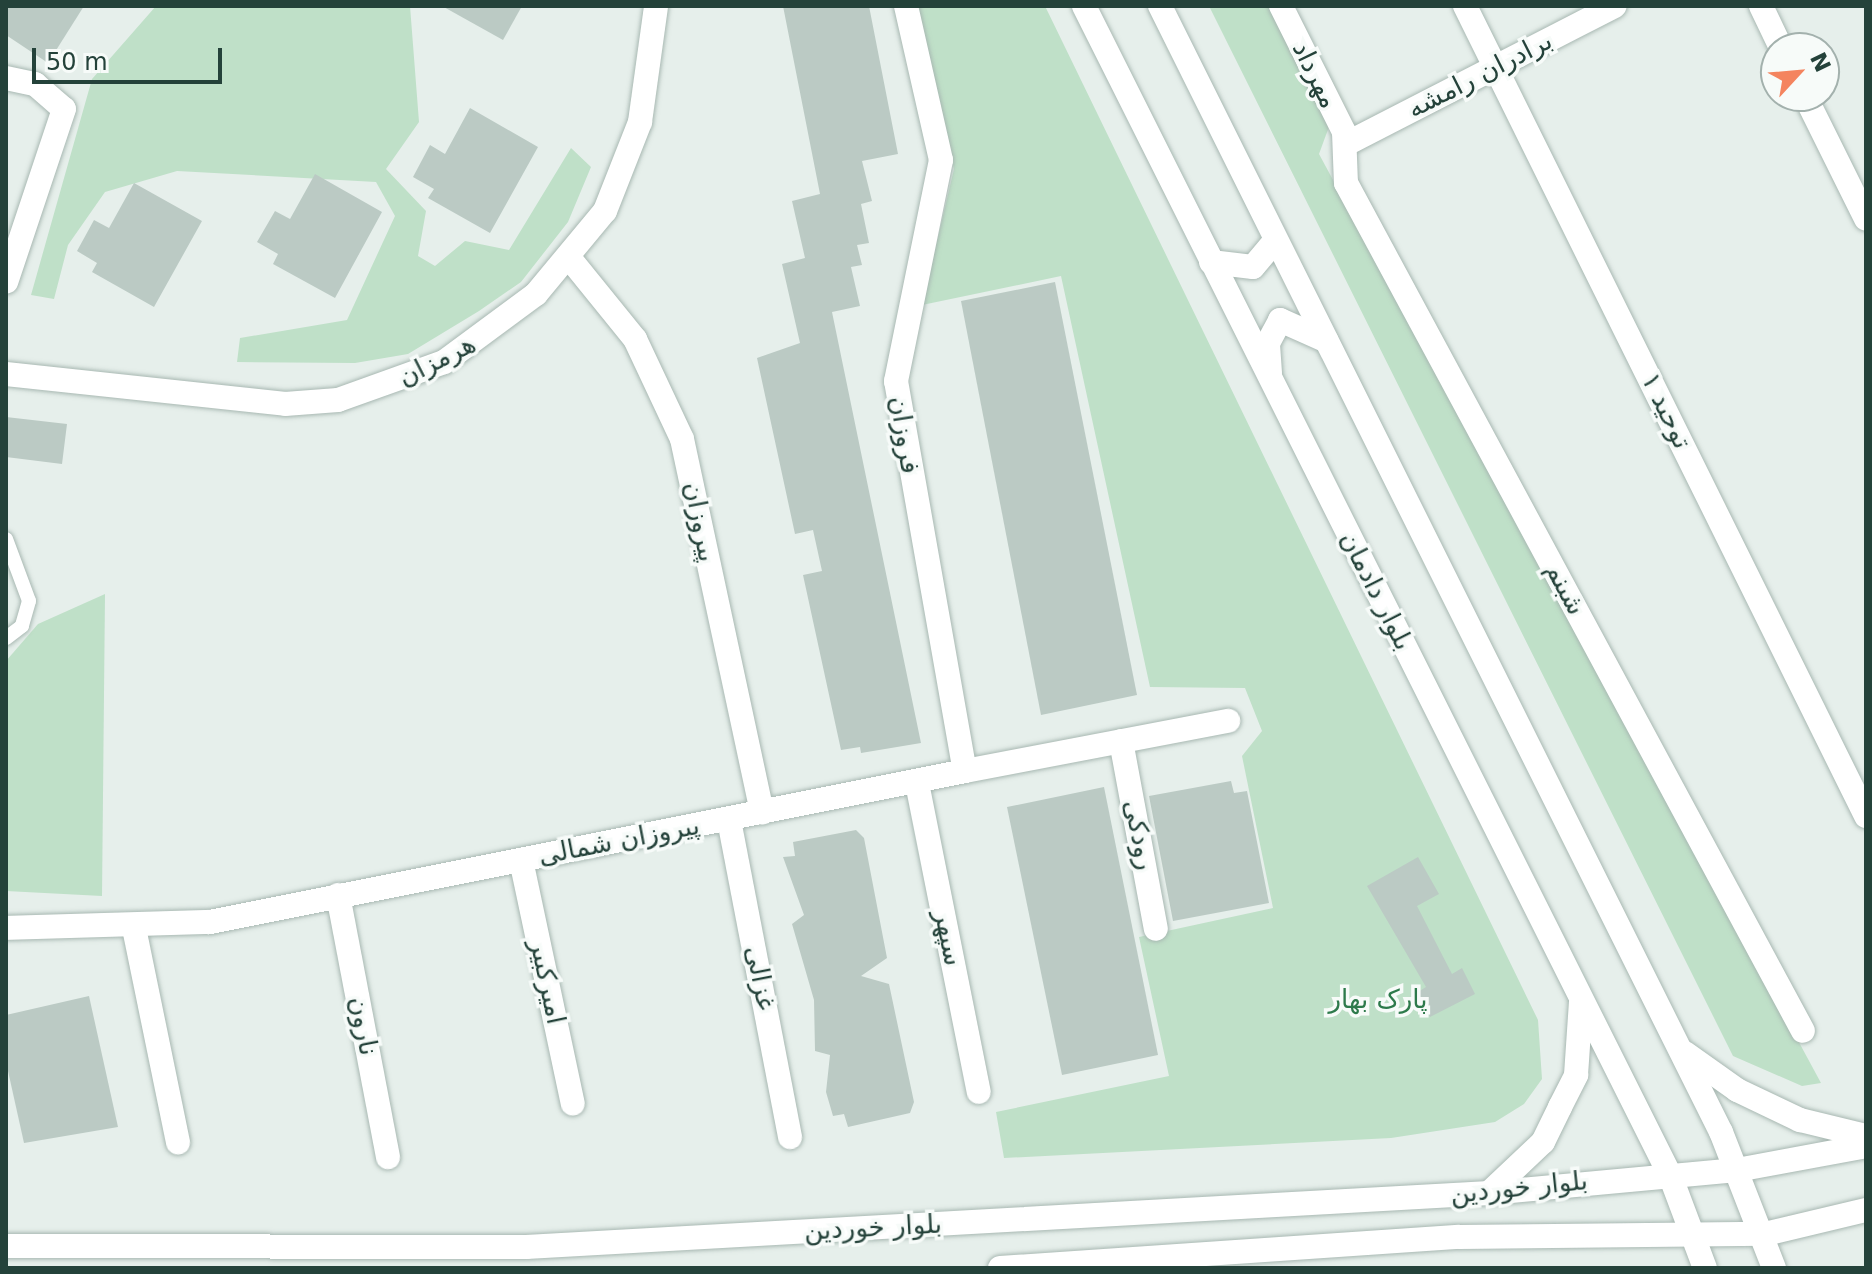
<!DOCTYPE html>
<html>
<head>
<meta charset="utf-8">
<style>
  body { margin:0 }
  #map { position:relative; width:1872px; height:1274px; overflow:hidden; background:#e6efeb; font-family:"DejaVu Sans",Vazirmatn,sans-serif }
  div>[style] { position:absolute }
  .green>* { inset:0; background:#bfe0c8 }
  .building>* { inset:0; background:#bbcac4 }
  .roads { filter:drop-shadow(0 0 2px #a8b8b2) drop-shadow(0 0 2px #a8b8b2) }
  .lane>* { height:14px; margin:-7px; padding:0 7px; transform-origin:7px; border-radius:7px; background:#fff }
  .street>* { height:24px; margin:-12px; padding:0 12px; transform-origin:12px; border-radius:12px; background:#fff }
  .secondary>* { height:24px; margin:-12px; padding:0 12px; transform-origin:12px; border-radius:12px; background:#fff }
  span { translate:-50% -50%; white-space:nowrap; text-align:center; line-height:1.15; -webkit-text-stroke:7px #f7fbf9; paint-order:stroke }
  .street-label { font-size:26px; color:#24423a }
  .park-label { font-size:26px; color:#2d7a4b }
  .frame { position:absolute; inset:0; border:8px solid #24423a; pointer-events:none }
  .north { position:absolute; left:1760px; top:32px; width:80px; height:80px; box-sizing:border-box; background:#f7fbf9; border:2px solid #a3b1ad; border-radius:50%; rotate:64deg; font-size:22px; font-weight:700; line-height:32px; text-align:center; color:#24423a }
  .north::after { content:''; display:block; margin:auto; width:28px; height:36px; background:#f4845f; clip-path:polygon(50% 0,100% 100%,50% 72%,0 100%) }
  .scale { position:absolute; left:32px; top:48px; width:190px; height:36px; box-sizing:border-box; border:4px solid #24423a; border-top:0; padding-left:10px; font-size:24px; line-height:28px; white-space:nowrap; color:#24423a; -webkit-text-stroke:6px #f7fbf9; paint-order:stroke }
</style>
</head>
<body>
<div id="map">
  <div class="green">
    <i style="clip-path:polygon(156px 6px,410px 6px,419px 122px,386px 169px,426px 211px,418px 256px,435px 266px,465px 241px,509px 250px,571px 148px,591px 167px,568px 222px,521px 282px,479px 311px,408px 354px,355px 363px,237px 362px,240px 338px,347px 320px,395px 216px,376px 182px,177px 171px,105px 192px,68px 245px,54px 299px,31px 295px,92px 79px)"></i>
    <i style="clip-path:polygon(918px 6px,1045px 6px,1538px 1020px,1542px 1079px,1524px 1104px,1495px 1122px,1391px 1138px,1004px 1158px,996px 1112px,1169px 1076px,1139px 937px,1273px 908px,1242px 756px,1262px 731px,1245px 688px,1150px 687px,1061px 276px,922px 305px,954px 169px)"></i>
    <i style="clip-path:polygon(1209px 6px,1270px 6px,1330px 124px,1319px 154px,1821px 1083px,1802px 1086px,1733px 1056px)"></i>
    <i style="clip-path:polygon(105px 594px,102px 896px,6px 891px,6px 661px,38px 624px)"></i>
  </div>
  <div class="building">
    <i style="clip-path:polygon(6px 6px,84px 6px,48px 63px,6px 35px)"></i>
    <i style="clip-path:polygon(442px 6px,522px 6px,503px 40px)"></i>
    <i style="clip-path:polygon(783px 6px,869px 6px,898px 154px,862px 161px,872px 201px,861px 204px,869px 243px,857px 245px,862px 265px,851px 267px,860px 306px,832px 312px,921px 743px,861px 753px,860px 747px,841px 750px,803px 575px,822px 571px,813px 530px,795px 534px,757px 358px,800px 343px,782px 264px,805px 258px,792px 201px,820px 194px)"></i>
    <i style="clip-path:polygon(470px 108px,538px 147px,490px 233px,428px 198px,434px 189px,413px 177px,430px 145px,445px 154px)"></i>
    <i style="clip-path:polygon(315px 174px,382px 212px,335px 298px,273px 264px,278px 254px,257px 242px,275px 211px,290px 219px)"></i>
    <i style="clip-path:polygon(134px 183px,202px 221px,154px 307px,92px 272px,97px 263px,77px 251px,94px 220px,109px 228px)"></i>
    <i style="clip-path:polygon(1055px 282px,1137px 695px,1041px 715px,961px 301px)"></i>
    <i style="clip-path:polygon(6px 417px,67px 424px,62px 464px,6px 457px)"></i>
    <i style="clip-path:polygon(1231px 781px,1234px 793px,1247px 791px,1269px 903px,1173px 921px,1149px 796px)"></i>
    <i style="clip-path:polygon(1104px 787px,1158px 1055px,1062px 1075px,1007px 807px)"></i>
    <i style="clip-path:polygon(856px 830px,864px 838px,887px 958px,861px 976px,889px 984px,914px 1102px,910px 1113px,848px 1127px,844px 1114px,833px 1116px,826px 1092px,830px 1055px,815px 1051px,814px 1000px,792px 924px,804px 915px,783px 857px,795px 856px,793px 842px)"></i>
    <i style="clip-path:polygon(1418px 857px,1439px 894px,1417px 906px,1452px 974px,1462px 968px,1475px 994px,1430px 1017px,1418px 992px,1426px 987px,1367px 886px)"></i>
    <i style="clip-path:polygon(89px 996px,118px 1127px,24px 1143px,6px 1062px,6px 1015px)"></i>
  </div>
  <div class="roads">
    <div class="lane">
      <i style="left:6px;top:539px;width:66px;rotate:69.6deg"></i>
      <i style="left:29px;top:601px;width:26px;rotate:106deg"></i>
      <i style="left:22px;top:626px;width:20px;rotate:143deg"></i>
    </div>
    <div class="street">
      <i style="left:906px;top:6px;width:158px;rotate:77.2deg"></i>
      <i style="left:941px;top:160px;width:226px;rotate:101.5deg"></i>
      <i style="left:896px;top:381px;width:396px;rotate:80deg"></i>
      <i style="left:965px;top:771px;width:268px;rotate:-10.8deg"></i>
      <i style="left:1281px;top:6px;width:141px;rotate:63.4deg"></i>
      <i style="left:1344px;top:132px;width:51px;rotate:87.8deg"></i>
      <i style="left:1346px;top:183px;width:963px;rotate:61.68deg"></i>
      <i style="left:1465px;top:6px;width:904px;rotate:63.66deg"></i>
      <i style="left:1761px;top:6px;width:47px;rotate:64.5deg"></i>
      <i style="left:6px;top:78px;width:30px;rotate:12deg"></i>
      <i style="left:35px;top:84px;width:38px;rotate:41deg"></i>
      <i style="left:64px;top:109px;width:182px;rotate:108.5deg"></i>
      <i style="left:1805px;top:96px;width:137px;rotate:63.6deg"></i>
      <i style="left:571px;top:260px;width:102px;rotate:51deg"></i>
      <i style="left:635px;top:339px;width:110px;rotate:64.8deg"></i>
      <i style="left:682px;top:439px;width:382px;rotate:77.9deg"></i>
      <i style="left:1121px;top:741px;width:191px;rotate:79.5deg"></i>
      <i style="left:917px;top:783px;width:315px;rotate:78.7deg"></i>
      <i style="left:729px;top:820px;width:323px;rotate:79.1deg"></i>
      <i style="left:521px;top:860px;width:249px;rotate:78deg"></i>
      <i style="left:338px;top:895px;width:267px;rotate:79.2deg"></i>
      <i style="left:134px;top:928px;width:219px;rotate:78.4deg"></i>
    </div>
    <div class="secondary">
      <i style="left:1084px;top:6px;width:1308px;rotate:63.38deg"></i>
      <i style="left:1670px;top:1175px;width:99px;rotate:69.4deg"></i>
      <i style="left:1160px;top:6px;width:1258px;rotate:63.52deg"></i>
      <i style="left:1721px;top:1132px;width:146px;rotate:68.7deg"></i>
      <i style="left:1346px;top:144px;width:302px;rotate:-27.2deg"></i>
      <i style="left:1211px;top:262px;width:42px;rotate:6.8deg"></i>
      <i style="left:1253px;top:267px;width:35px;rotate:-50deg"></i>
      <i style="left:1270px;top:373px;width:30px;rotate:-94deg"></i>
      <i style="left:1268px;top:343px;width:26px;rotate:-62deg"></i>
      <i style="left:1280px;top:320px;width:51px;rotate:24.1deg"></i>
      <i style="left:6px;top:374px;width:281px;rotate:6.1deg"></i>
      <i style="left:285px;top:404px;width:53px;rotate:-4.3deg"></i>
      <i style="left:338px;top:400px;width:113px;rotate:-19.7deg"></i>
      <i style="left:444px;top:362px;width:114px;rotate:-36.5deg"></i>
      <i style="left:536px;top:294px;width:108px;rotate:-50.3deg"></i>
      <i style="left:605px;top:211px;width:96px;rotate:-68.5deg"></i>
      <i style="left:640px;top:122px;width:117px;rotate:-82.1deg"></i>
      <i style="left:6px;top:928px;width:204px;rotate:-1.7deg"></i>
      <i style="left:210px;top:922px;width:770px;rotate:-11.31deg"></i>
      <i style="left:1685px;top:1053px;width:64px;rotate:35.4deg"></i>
      <i style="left:1737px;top:1090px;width:70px;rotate:25.5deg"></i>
      <i style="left:1800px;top:1120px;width:68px;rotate:13.6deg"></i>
      <i style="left:1489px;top:1193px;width:74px;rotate:-43.4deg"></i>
      <i style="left:1543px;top:1142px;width:39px;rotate:-64deg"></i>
      <i style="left:1560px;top:1107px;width:36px;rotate:-63deg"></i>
      <i style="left:1576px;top:1075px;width:73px;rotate:-86.1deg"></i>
      <i style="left:6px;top:1246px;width:520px;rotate:0.11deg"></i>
      <i style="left:526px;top:1247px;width:965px;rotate:-3.21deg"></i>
      <i style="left:1489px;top:1193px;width:249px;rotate:-5.3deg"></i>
      <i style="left:1737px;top:1170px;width:131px;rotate:-10.5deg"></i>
      <i style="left:1000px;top:1268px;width:460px;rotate:-3.9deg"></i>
      <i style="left:1459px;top:1237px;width:306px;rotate:-0.6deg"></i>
      <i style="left:1765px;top:1234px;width:104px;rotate:-13.4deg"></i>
    </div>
  </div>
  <div class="street-label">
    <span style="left:1315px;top:75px;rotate:64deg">مهرداد</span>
    <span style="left:1480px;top:75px;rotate:-27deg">برادران رامشه</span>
    <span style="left:437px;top:361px;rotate:-27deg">هرمزان</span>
    <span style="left:1666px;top:411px;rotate:64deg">توحید ۱</span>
    <span style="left:904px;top:435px;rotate:81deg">فروزان</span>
    <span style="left:700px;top:522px;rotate:79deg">پیروزان</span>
    <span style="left:1565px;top:589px;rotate:62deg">شبنم</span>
    <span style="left:1376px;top:591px;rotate:63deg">بلوار دادمان</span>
    <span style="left:1139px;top:835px;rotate:79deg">رودکی</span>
    <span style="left:619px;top:841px;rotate:-11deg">پیروزان شمالی</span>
    <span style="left:948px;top:938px;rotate:79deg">سپهر</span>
    <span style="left:760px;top:978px;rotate:79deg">غزالی</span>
    <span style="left:547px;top:982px;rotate:78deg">امیرکبیر</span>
    <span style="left:363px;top:1026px;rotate:79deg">نارون</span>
    <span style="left:1519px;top:1188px;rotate:-6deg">بلوار خوردین</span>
    <span style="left:873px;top:1228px;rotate:-3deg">بلوار خوردین</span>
  </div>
  <div class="park-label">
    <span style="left:1378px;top:1000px">پارک بهار</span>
  </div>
  <div class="frame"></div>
  <div class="north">N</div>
  <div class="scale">50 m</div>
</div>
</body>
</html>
